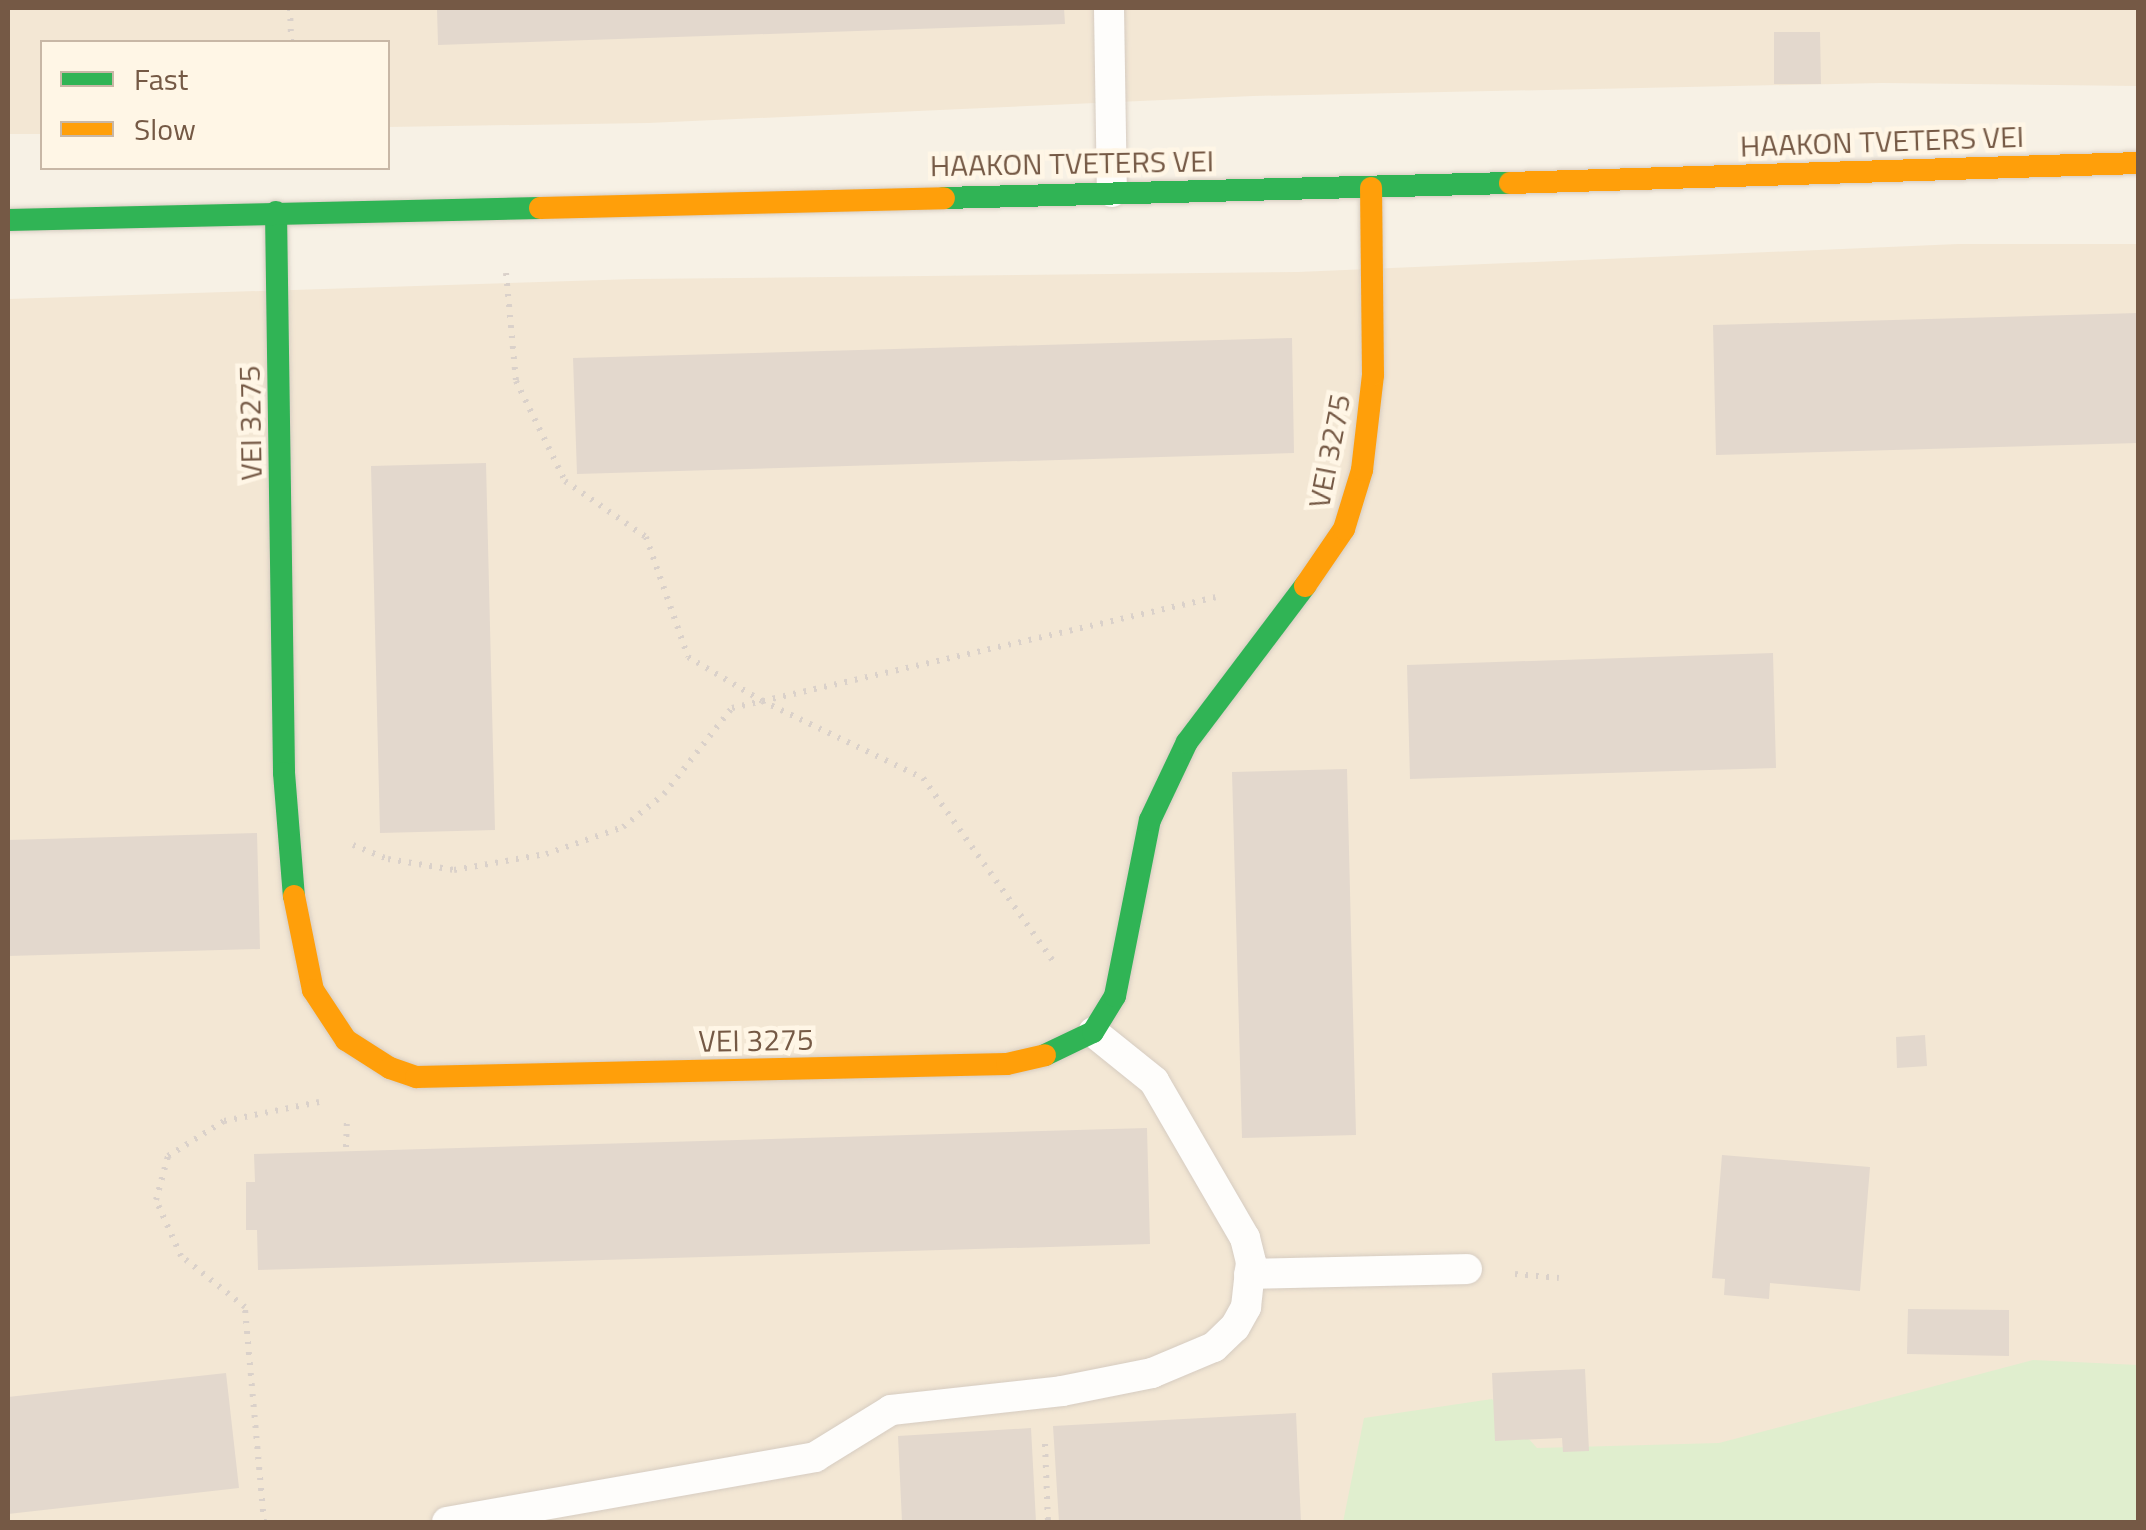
<!DOCTYPE html>
<html>
<head>
<meta charset="utf-8">
<style>
  body { margin:0 }
  #map { position:relative; width:2146px; height:1530px; overflow:hidden; background:#f7f1e5; font-family:"Titillium Web",sans-serif }
  div>[style] { position:absolute }
  .residential>* { inset:0; background:#f3e7d4 }
  .green>* { inset:0; background:#e0eece }
  .building>* { inset:0; background:#e3d8cd }
  .path>* { height:6px; margin-top:-3px; transform-origin:0; background:repeating-linear-gradient(90deg,#dad1ca 0 2.5px,transparent 0 10.5px) }
  .roads { filter:drop-shadow(0 0 2px #d6ccc1) drop-shadow(0 0 2px #d6ccc1) }
  .lane>* { height:30px; margin:-15px; padding:0 15px; transform-origin:15px; border-radius:15px; background:#fefdfb }
  .fast>* { height:22px; margin:-11px; padding:0 11px; transform-origin:11px; border-radius:11px; background:#30b455 }
  .slow>* { height:22px; margin:-11px; padding:0 11px; transform-origin:11px; border-radius:11px; background:#ff9f0a }
  span { translate:-50% -50%; white-space:nowrap; text-align:center; line-height:1.15; -webkit-text-stroke:9px #fff6e6; paint-order:stroke }
  .street-label { font-size:30px; color:#755945 }
  .frame { position:absolute; inset:0; border:10px solid #755945; pointer-events:none }
  .legend { position:absolute; left:40px; top:40px; width:350px; height:130px; box-sizing:border-box; background:#fff6e6; border:2px solid #c8b7a6; margin:0; padding:12px 18px; list-style:none; font-size:30px; color:#755945 }
  .legend li { display:flex; align-items:center; gap:20px; height:50px }
  .legend b { width:50px; border:2px solid #c8b7a6 }
</style>
</head>
<body>
<div id="map">
  <div class="residential">
    <i style="clip-path:polygon(8px 8px,2138px 8px,2138px 86px,1882px 83px,1253px 96px,648px 123px,388px 127px,388px 42px,42px 42px,42px 134px,8px 134px)"></i>
    <i style="clip-path:polygon(1958px 244px,2138px 244px,2138px 1522px,8px 1522px,8px 299px,635px 279px,1298px 272px)"></i>
  </div>
  <div class="green">
    <i style="clip-path:polygon(2033px 1360px,2138px 1365px,2138px 1522px,1343px 1522px,1364px 1418px,1492px 1399px,1537px 1448px,1719px 1443px)"></i>
  </div>
  <div class="building">
    <i style="clip-path:polygon(437px 8px,1064px 8px,1065px 24px,438px 45px)"></i>
    <i style="clip-path:polygon(1774px 32px,1820px 32px,1821px 84px,1774px 84px)"></i>
    <i style="clip-path:polygon(2138px 313px,2138px 443px,1716px 455px,1713px 325px)"></i>
    <i style="clip-path:polygon(1292px 338px,1294px 453px,577px 474px,573px 358px)"></i>
    <i style="clip-path:polygon(486px 463px,495px 830px,380px 833px,371px 466px)"></i>
    <i style="clip-path:polygon(1773px 653px,1776px 768px,1410px 779px,1407px 665px)"></i>
    <i style="clip-path:polygon(1347px 769px,1356px 1135px,1242px 1138px,1232px 772px)"></i>
    <i style="clip-path:polygon(257px 833px,260px 949px,8px 956px,8px 840px)"></i>
    <i style="clip-path:polygon(1925px 1035px,1927px 1066px,1897px 1068px,1896px 1037px)"></i>
    <i style="clip-path:polygon(1147px 1128px,1150px 1244px,258px 1270px,257px 1230px,246px 1230px,246px 1182px,255px 1182px,254px 1154px)"></i>
    <i style="clip-path:polygon(1722px 1155px,1870px 1167px,1860px 1291px,1770px 1283px,1769px 1299px,1724px 1295px,1725px 1279px,1712px 1278px)"></i>
    <i style="clip-path:polygon(1908px 1309px,2009px 1310px,2009px 1356px,1907px 1354px)"></i>
    <i style="clip-path:polygon(1585px 1369px,1589px 1451px,1563px 1452px,1562px 1438px,1495px 1441px,1492px 1373px)"></i>
    <i style="clip-path:polygon(226px 1373px,239px 1488px,8px 1514px,8px 1397px)"></i>
    <i style="clip-path:polygon(1296px 1413px,1301px 1522px,1059px 1522px,1053px 1426px)"></i>
    <i style="clip-path:polygon(1031px 1428px,1036px 1522px,902px 1522px,898px 1436px)"></i>
  </div>
  <div class="path">
    <i style="left:290px;top:8px;width:34px;rotate:88deg"></i>
    <i style="left:506px;top:273px;width:108px;rotate:84.7deg"></i>
    <i style="left:516px;top:381px;width:111px;rotate:63.9deg"></i>
    <i style="left:565px;top:481px;width:98px;rotate:34.7deg"></i>
    <i style="left:646px;top:537px;width:127px;rotate:70.7deg"></i>
    <i style="left:688px;top:657px;width:86px;rotate:30.7deg"></i>
    <i style="left:762px;top:701px;width:178px;rotate:25.6deg"></i>
    <i style="left:923px;top:778px;width:228px;rotate:54.6deg"></i>
    <i style="left:353px;top:845px;width:38px;rotate:22deg"></i>
    <i style="left:388px;top:859px;width:67px;rotate:9.5deg"></i>
    <i style="left:454px;top:870px;width:93px;rotate:-9.9deg"></i>
    <i style="left:546px;top:854px;width:82px;rotate:-19.3deg"></i>
    <i style="left:623px;top:827px;width:53px;rotate:-38.8deg"></i>
    <i style="left:664px;top:794px;width:110px;rotate:-51.7deg"></i>
    <i style="left:732px;top:708px;width:496px;rotate:-12.9deg"></i>
    <i style="left:346px;top:1147px;width:29px;rotate:-88deg"></i>
    <i style="left:1515px;top:1274px;width:44px;rotate:5.2deg"></i>
    <i style="left:1045px;top:1444px;width:78px;rotate:87.8deg"></i>
    <i style="left:264px;top:1522px;width:216px;rotate:-95.1deg"></i>
    <i style="left:245px;top:1307px;width:82px;rotate:-141.4deg"></i>
    <i style="left:181px;top:1256px;width:61px;rotate:-114.1deg"></i>
    <i style="left:156px;top:1200px;width:46px;rotate:-74.7deg"></i>
    <i style="left:168px;top:1156px;width:66px;rotate:-32deg"></i>
    <i style="left:224px;top:1121px;width:97px;rotate:-11.3deg"></i>
  </div>
  <div class="roads">
    <div class="lane">
      <i style="left:1109px;top:8px;width:184px;rotate:89.1deg"></i>
      <i style="left:1249px;top:1274px;width:218px;rotate:-1.3deg"></i>
      <i style="left:447px;top:1522px;width:374px;rotate:-10deg"></i>
      <i style="left:815px;top:1457px;width:89px;rotate:-31.7deg"></i>
      <i style="left:891px;top:1410px;width:172px;rotate:-6.3deg"></i>
      <i style="left:1062px;top:1391px;width:92px;rotate:-11.3deg"></i>
      <i style="left:1152px;top:1373px;width:67px;rotate:-22.8deg"></i>
      <i style="left:1214px;top:1347px;width:29px;rotate:-44deg"></i>
      <i style="left:1235px;top:1327px;width:23px;rotate:-61deg"></i>
      <i style="left:1246px;top:1307px;width:45px;rotate:-83.7deg"></i>
      <i style="left:1251px;top:1262px;width:25px;rotate:-104deg"></i>
      <i style="left:1245px;top:1238px;width:181px;rotate:-120.1deg"></i>
      <i style="left:1154px;top:1081px;width:78px;rotate:-141.2deg"></i>
    </div>
    <div class="fast">
      <i style="left:944px;top:198px;width:566px;rotate:-1.52deg"></i>
      <i style="left:276px;top:212px;width:561px;rotate:89.18deg"></i>
      <i style="left:284px;top:773px;width:123px;rotate:85.4deg"></i>
      <i style="left:8px;top:220px;width:532px;rotate:-1.29deg"></i>
      <i style="left:1045px;top:1055px;width:53px;rotate:-25.6deg"></i>
      <i style="left:1093px;top:1032px;width:42px;rotate:-58.6deg"></i>
      <i style="left:1115px;top:996px;width:179px;rotate:-78.8deg"></i>
      <i style="left:1150px;top:820px;width:86px;rotate:-64.6deg"></i>
      <i style="left:1187px;top:742px;width:196px;rotate:-52.9deg"></i>
    </div>
    <div class="slow">
      <i style="left:1510px;top:183px;width:628px;rotate:-1.82deg"></i>
      <i style="left:540px;top:208px;width:404px;rotate:-1.4deg"></i>
      <i style="left:1305px;top:586px;width:69px;rotate:-55.6deg"></i>
      <i style="left:1344px;top:529px;width:62px;rotate:-73deg"></i>
      <i style="left:1362px;top:470px;width:96px;rotate:-83.4deg"></i>
      <i style="left:1373px;top:375px;width:187px;rotate:-90.6deg"></i>
      <i style="left:294px;top:896px;width:96px;rotate:78.6deg"></i>
      <i style="left:313px;top:990px;width:60px;rotate:56.6deg"></i>
      <i style="left:346px;top:1040px;width:52px;rotate:32.5deg"></i>
      <i style="left:390px;top:1068px;width:28px;rotate:19deg"></i>
      <i style="left:416px;top:1077px;width:591px;rotate:-1.26deg"></i>
      <i style="left:1007px;top:1064px;width:39px;rotate:-13deg"></i>
    </div>
  </div>
  <div class="street-label">
    <span style="left:1882px;top:141px;rotate:-2deg">HAAKON TVETERS VEI</span>
    <span style="left:1072px;top:163px;rotate:-1deg">HAAKON TVETERS VEI</span>
    <span style="left:250px;top:423px;rotate:-91deg">VEI 3275</span>
    <span style="left:1329px;top:451px;rotate:-79deg">VEI 3275</span>
    <span style="left:756px;top:1040px;rotate:-1deg">VEI 3275</span>
  </div>
  <div class="frame"></div>
  <ul class="legend">
  <li><b style="height:12px;background:#30b455"></b>Fast</li>
  <li><b style="height:12px;background:#ff9f0a"></b>Slow</li>
  </ul>
</div>
</body>
</html>
